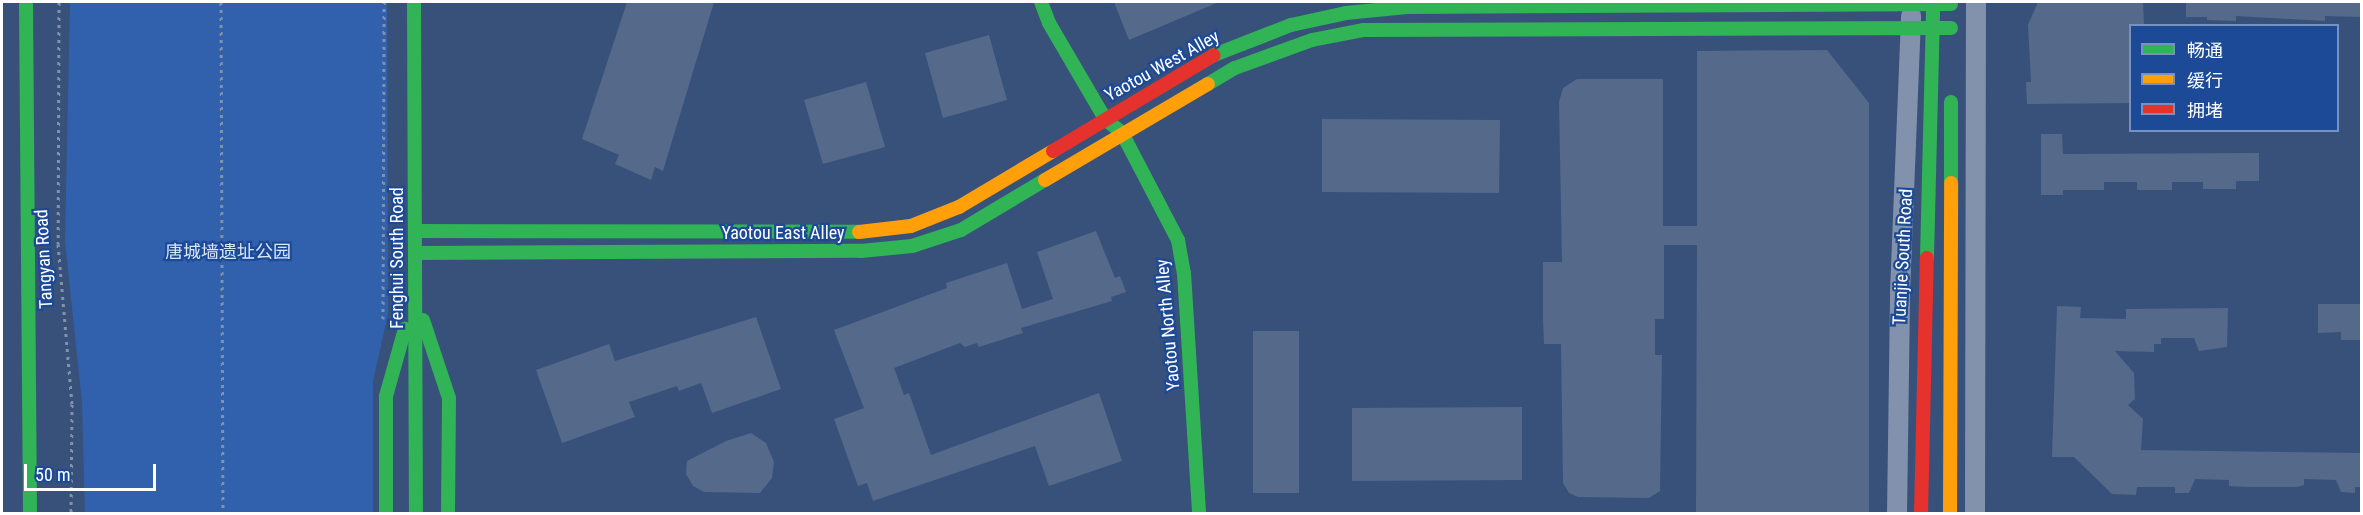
<!DOCTYPE html>
<html>
<head>
<meta charset="utf-8">
<style>
  body { margin:0 }
  #map { position:relative; width:2363px; height:515px; overflow:hidden; background:#38517b; font-family:"Roboto Condensed","Noto Sans SC",sans-serif }
  div>[style] { position:absolute }
  .green>* { inset:0; background:#3161ac }
  .building>* { inset:0; background:#55698a }
  .path>* { height:3px; margin-top:-1.5px; transform-origin:0; background:repeating-linear-gradient(90deg,#8292ad 0 3px,transparent 0 7.5px) }
  .street>* { height:20px; margin:-10px; padding:0 10px; transform-origin:10px; border-radius:10px; background:#8292ad }
  .fast>* { height:14px; margin:-7px; padding:0 7px; transform-origin:7px; border-radius:7px; background:#30b455 }
  .slow>* { height:14px; margin:-7px; padding:0 7px; transform-origin:7px; border-radius:7px; background:#ff9f0a }
  .jam>* { height:14px; margin:-7px; padding:0 7px; transform-origin:7px; border-radius:7px; background:#e5322d }
  span { translate:-50% -50%; white-space:nowrap; text-align:center; line-height:1.15; -webkit-text-stroke:4.5px #1c4a97; paint-order:stroke }
  .street-label { font-size:18px; color:#fff }
  .park-label { font-size:18px; color:#d7e5fb }
  .frame { position:absolute; inset:0; border:3px solid #fff; pointer-events:none }
  .legend { position:absolute; left:2129px; top:24px; width:210px; height:108px; box-sizing:border-box; background:#1c4a97; border:2px solid #7792c1; margin:0; padding:8px 10px; list-style:none; font-size:18px; color:#fff }
  .legend li { display:flex; align-items:center; gap:12px; height:30px }
  .legend b { width:30px; border:2px solid #7792c1 }
  .scale { position:absolute; left:24px; top:464px; width:132px; height:27px; box-sizing:border-box; border:3px solid #fff; border-top:0; padding-left:8px; font-size:18px; line-height:21px; white-space:nowrap; color:#fff; -webkit-text-stroke:4px #1c4a97; paint-order:stroke }
</style>
</head>
<body>
<div id="map">
  <div class="green">
    <i style="clip-path:polygon(70px 2px,387px 2px,388px 314px,373px 381px,373px 513px,85px 513px,82px 402px,65px 242px)"></i>
  </div>
  <div class="building">
    <i style="clip-path:polygon(627px 2px,714px 2px,663px 171px,655px 167px,651px 180px,615px 164px,619px 155px,582px 139px)"></i>
    <i style="clip-path:polygon(1114px 2px,1219px 2px,1129px 40px)"></i>
    <i style="clip-path:polygon(2038px 2px,2143px 2px,2144px 26px,2130px 26px,2130px 103px,2027px 104px,2026px 82px,2031px 82px,2028px 25px)"></i>
    <i style="clip-path:polygon(2186px 2px,2361px 2px,2361px 17px,2325px 16px,2325px 21px,2236px 16px,2236px 21px,2207px 20px,2207px 17px,2186px 17px)"></i>
    <i style="clip-path:polygon(989px 35px,1007px 100px,943px 118px,925px 53px)"></i>
    <i style="clip-path:polygon(1827px 50px,1869px 103px,1869px 513px,1696px 513px,1697px 245px,1664px 245px,1664px 319px,1655px 319px,1655px 355px,1662px 355px,1660px 491px,1649px 498px,1578px 497px,1569px 493px,1563px 483px,1561px 344px,1544px 344px,1543px 319px,1543px 262px,1562px 262px,1559px 102px,1563px 88px,1577px 79px,1663px 79px,1663px 226px,1697px 226px,1697px 51px)"></i>
    <i style="clip-path:polygon(866px 82px,885px 147px,823px 164px,804px 100px)"></i>
    <i style="clip-path:polygon(1322px 119px,1500px 120px,1499px 193px,1322px 192px)"></i>
    <i style="clip-path:polygon(2041px 134px,2062px 134px,2063px 154px,2259px 153px,2259px 181px,2236px 181px,2236px 189px,2203px 189px,2203px 182px,2172px 182px,2172px 190px,2137px 190px,2137px 182px,2104px 182px,2104px 190px,2063px 190px,2063px 195px,2041px 195px)"></i>
    <i style="clip-path:polygon(1096px 231px,1115px 278px,1120px 276px,1126px 292px,1111px 297px,1112px 301px,1021px 328px,1023px 333px,979px 347px,977px 343px,965px 347px,960px 343px,894px 368px,904px 395px,909px 393px,931px 455px,1099px 393px,1122px 461px,1049px 486px,1035px 446px,873px 501px,867px 483px,858px 486px,834px 419px,864px 408px,834px 330px,947px 288px,946px 283px,1007px 263px,1022px 309px,1053px 299px,1037px 252px)"></i>
    <i style="clip-path:polygon(2318px 304px,2361px 304px,2361px 340px,2341px 340px,2341px 332px,2318px 333px)"></i>
    <i style="clip-path:polygon(2057px 306px,2081px 307px,2080px 318px,2126px 319px,2126px 309px,2228px 308px,2227px 347px,2199px 351px,2194px 338px,2161px 338px,2161px 344px,2154px 344px,2154px 352px,2115px 351px,2134px 373px,2135px 399px,2128px 405px,2143px 419px,2141px 450px,2361px 453px,2361px 487px,2355px 487px,2355px 493px,2341px 492px,2336px 480px,2304px 479px,2304px 485px,2297px 487px,2247px 487px,2229px 486px,2229px 480px,2195px 479px,2189px 493px,2175px 493px,2175px 487px,2137px 487px,2136px 495px,2112px 494px,2074px 457px,2052px 457px)"></i>
    <i style="clip-path:polygon(756px 317px,781px 389px,712px 413px,701px 383px,679px 391px,677px 386px,629px 402px,635px 417px,562px 443px,536px 370px,609px 344px,615px 361px)"></i>
    <i style="clip-path:polygon(1253px 331px,1299px 331px,1299px 493px,1253px 493px)"></i>
    <i style="clip-path:polygon(1522px 407px,1522px 480px,1352px 481px,1352px 408px)"></i>
    <i style="clip-path:polygon(751px 433px,766px 443px,774px 462px,772px 478px,760px 493px,704px 492px,693px 486px,686px 474px,687px 461px,726px 441px)"></i>
  </div>
  <div class="path">
    <i style="left:59px;top:2px;width:242px;rotate:90.2deg"></i>
    <i style="left:58px;top:244px;width:161px;rotate:85deg"></i>
    <i style="left:72px;top:404px;width:110px;rotate:90.5deg"></i>
    <i style="left:221px;top:2px;width:512px;rotate:89.78deg"></i>
    <i style="left:383px;top:319px;width:317px;rotate:-89.8deg"></i>
  </div>
  <div class="street">
    <i style="left:1897px;top:514px;width:222px;rotate:-89.2deg"></i>
    <i style="left:1900px;top:292px;width:276px;rotate:-87.7deg"></i>
    <i style="left:1975px;top:514px;width:512px;rotate:-89.89deg"></i>
  </div>
  <div class="fast">
    <i style="left:26px;top:2px;width:512px;rotate:89.55deg"></i>
    <i style="left:414px;top:2px;width:512px;rotate:89.78deg"></i>
    <i style="left:1041px;top:2px;width:22px;rotate:69deg"></i>
    <i style="left:1049px;top:23px;width:111px;rotate:59.7deg"></i>
    <i style="left:1105px;top:119px;width:22px;rotate:39deg"></i>
    <i style="left:1122px;top:133px;width:121px;rotate:62.4deg"></i>
    <i style="left:1178px;top:240px;width:34px;rotate:80deg"></i>
    <i style="left:1184px;top:273px;width:241px;rotate:86.4deg"></i>
    <i style="left:1214px;top:55px;width:83px;rotate:-21.3deg"></i>
    <i style="left:1291px;top:25px;width:56px;rotate:-12.3deg"></i>
    <i style="left:1346px;top:13px;width:61px;rotate:-5.6deg"></i>
    <i style="left:1407px;top:7px;width:544px;rotate:-0.32deg"></i>
    <i style="left:1208px;top:84px;width:31px;rotate:-31deg"></i>
    <i style="left:1235px;top:68px;width:82px;rotate:-20deg"></i>
    <i style="left:1312px;top:40px;width:53px;rotate:-10.9deg"></i>
    <i style="left:1364px;top:30px;width:587px;rotate:-0.2deg"></i>
    <i style="left:1951px;top:183px;width:81px;rotate:-90deg"></i>
    <i style="left:415px;top:231px;width:444px;rotate:0.1deg"></i>
    <i style="left:415px;top:253px;width:446px;rotate:-0.3deg"></i>
    <i style="left:861px;top:251px;width:51px;rotate:-5.6deg"></i>
    <i style="left:912px;top:246px;width:52px;rotate:-18.1deg"></i>
    <i style="left:961px;top:230px;width:98px;rotate:-30.8deg"></i>
    <i style="left:1927px;top:258px;width:246px;rotate:-88.6deg"></i>
    <i style="left:423px;top:320px;width:82px;rotate:71.6deg"></i>
    <i style="left:449px;top:398px;width:116px;rotate:90.5deg"></i>
    <i style="left:386px;top:514px;width:118px;rotate:-90deg"></i>
    <i style="left:386px;top:396px;width:70px;rotate:-74.2deg"></i>
  </div>
  <div class="slow">
    <i style="left:1045px;top:180px;width:189px;rotate:-30.5deg"></i>
    <i style="left:859px;top:232px;width:52px;rotate:-6.6deg"></i>
    <i style="left:911px;top:226px;width:52px;rotate:-21.6deg"></i>
    <i style="left:959px;top:207px;width:109px;rotate:-30.8deg"></i>
    <i style="left:1950px;top:514px;width:331px;rotate:-89.8deg"></i>
  </div>
  <div class="jam">
    <i style="left:1053px;top:151px;width:187px;rotate:-30.8deg"></i>
    <i style="left:1921px;top:514px;width:256px;rotate:-88.7deg"></i>
  </div>
  <div class="street-label">
    <span style="left:1162px;top:66px;rotate:-29deg">Yaotou West Alley</span>
    <span style="left:783px;top:233px">Yaotou East Alley</span>
    <span style="left:1903px;top:257px;rotate:-87deg">Tuanjie South Road</span>
    <span style="left:397px;top:258px;rotate:-90deg">Fenghui South Road</span>
    <span style="left:44px;top:259px;rotate:-93deg">Tangyan Road</span>
    <span style="left:1168px;top:325px;rotate:-95deg">Yaotou North Alley</span>
  </div>
  <div class="park-label">
    <span style="left:228px;top:252px">唐城墙遗址公园</span>
  </div>
  <div class="frame"></div>
  <ul class="legend">
  <li><b style="height:8px;background:#30b455"></b>畅通</li>
  <li><b style="height:8px;background:#ff9f0a"></b>缓行</li>
  <li><b style="height:8px;background:#e5322d"></b>拥堵</li>
  </ul>
  <div class="scale">50 m</div>
</div>
</body>
</html>
